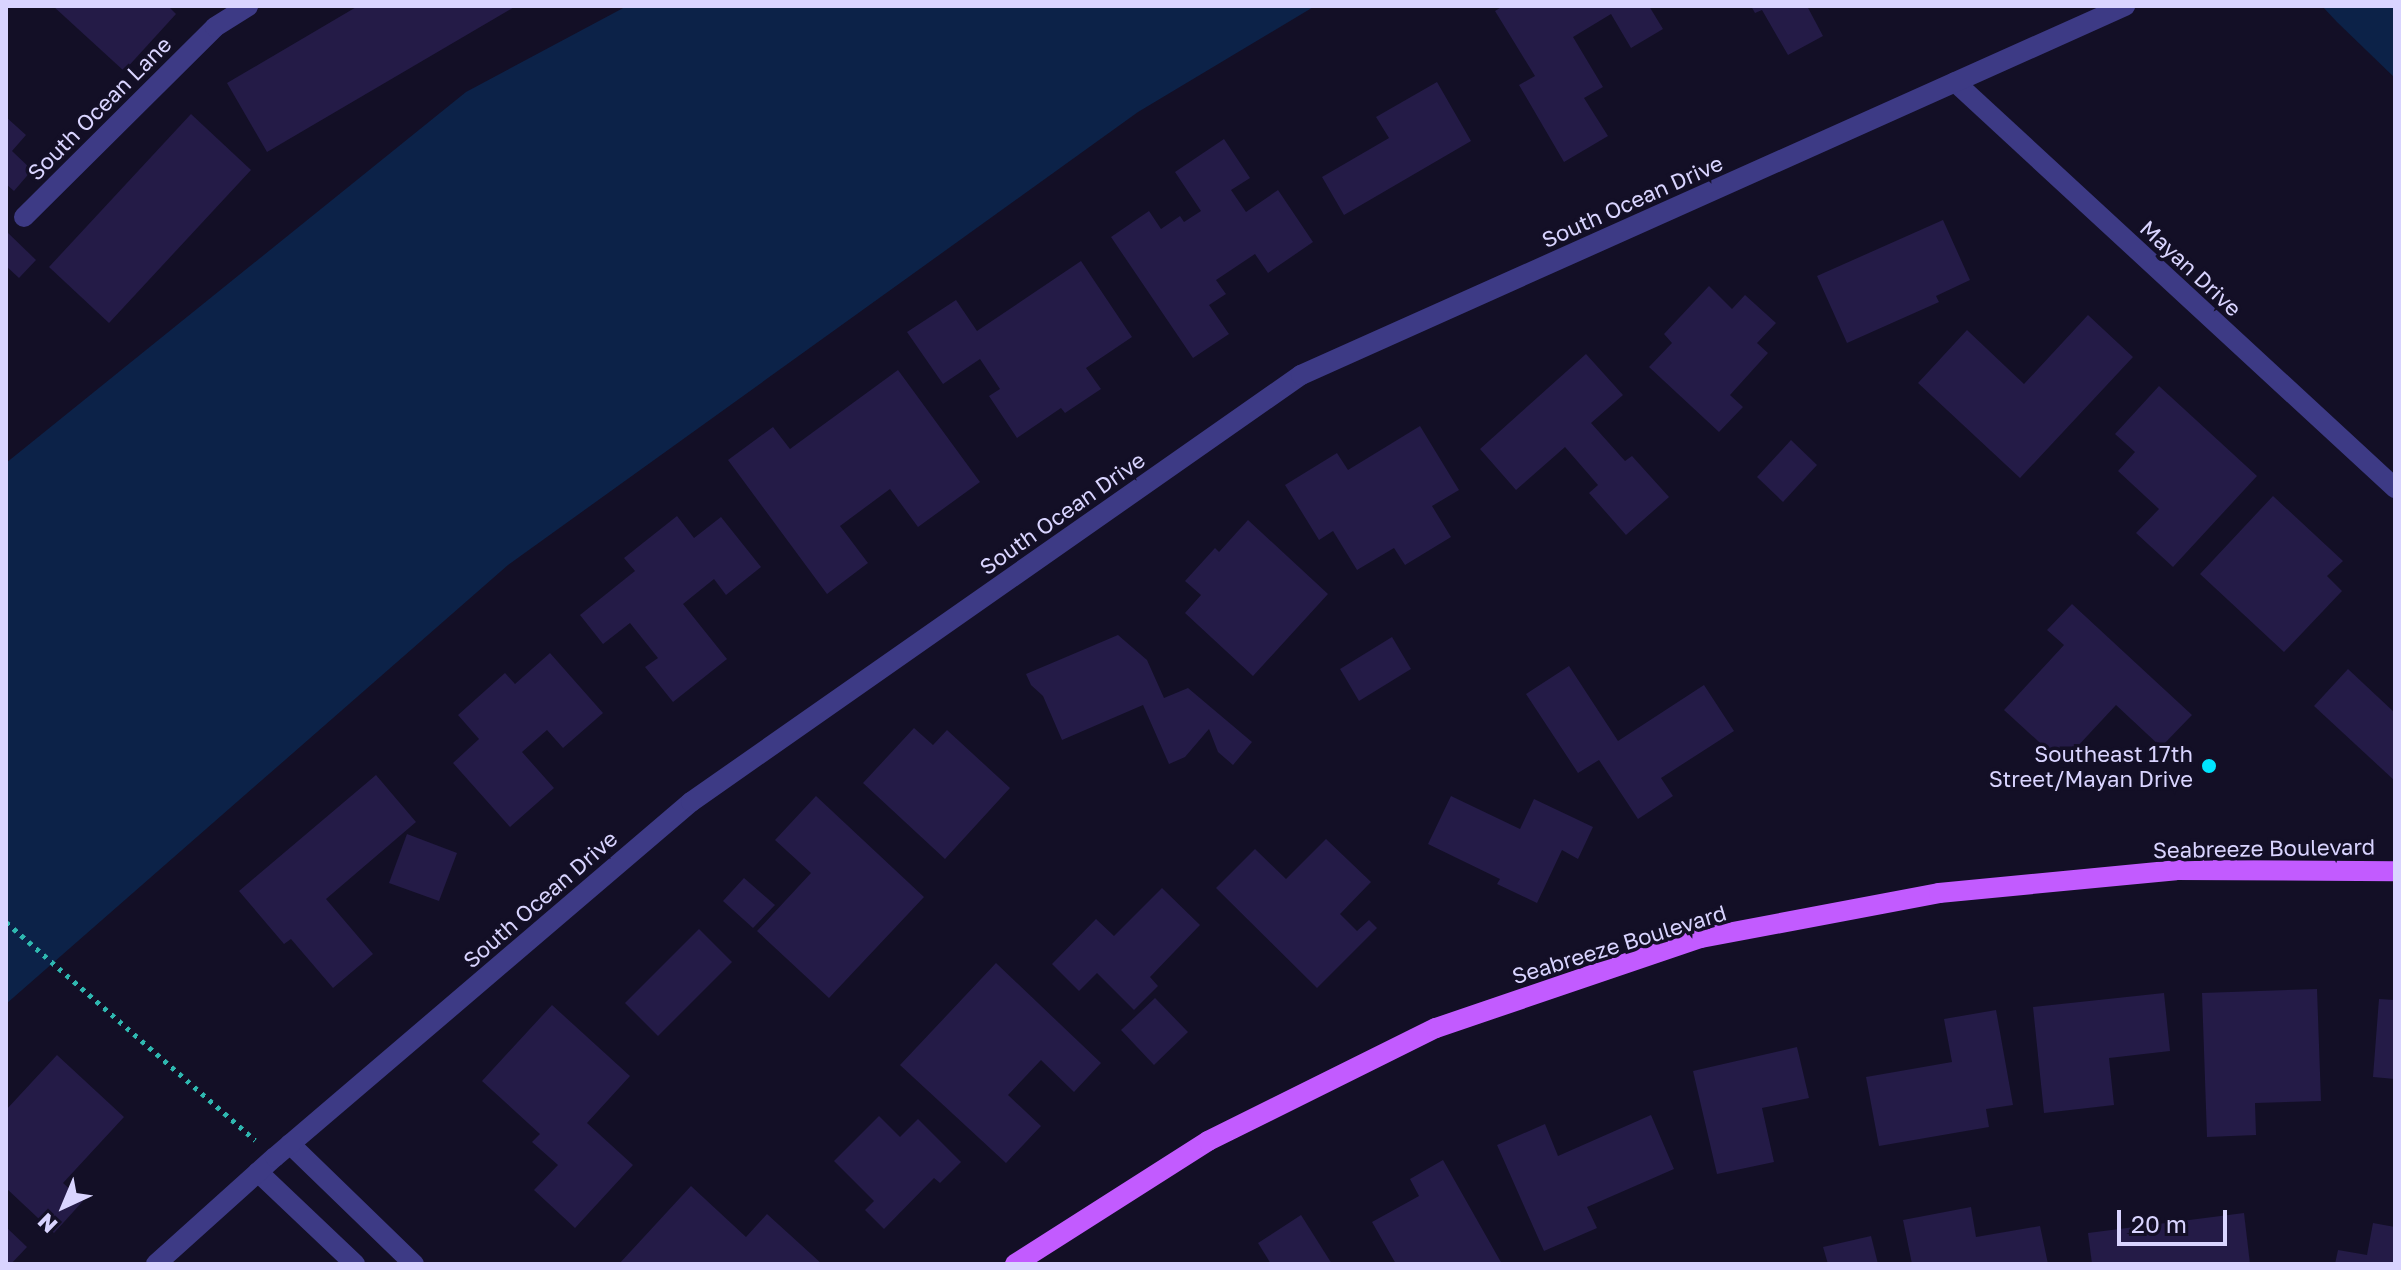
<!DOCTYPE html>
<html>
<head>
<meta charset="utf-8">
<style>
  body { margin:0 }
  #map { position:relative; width:2401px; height:1270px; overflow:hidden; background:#130f26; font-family:"Golos Text",sans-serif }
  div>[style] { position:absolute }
  .water>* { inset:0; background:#0c2248 }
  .building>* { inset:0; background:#241b47 }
  .path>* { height:5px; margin-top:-2.5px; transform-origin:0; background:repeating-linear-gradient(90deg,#2fb8b0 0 4px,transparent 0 10px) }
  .minor>* { height:20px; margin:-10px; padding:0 10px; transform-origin:10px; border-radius:10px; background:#3d3a85 }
  .primary>* { height:20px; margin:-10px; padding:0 10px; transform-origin:10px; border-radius:10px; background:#c25bff }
  .dots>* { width:22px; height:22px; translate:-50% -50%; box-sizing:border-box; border:4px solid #130f26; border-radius:50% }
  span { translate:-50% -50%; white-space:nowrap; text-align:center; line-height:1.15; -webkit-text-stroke:7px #130f26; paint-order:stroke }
  .street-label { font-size:22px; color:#d9d4ff }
  .poi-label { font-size:22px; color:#d9d4ff }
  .right { translate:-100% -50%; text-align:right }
  .frame { position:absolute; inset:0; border:8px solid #d9d4ff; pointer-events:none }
  .north { position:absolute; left:24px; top:1166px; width:80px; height:80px; -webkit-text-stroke:6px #130f26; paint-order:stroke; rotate:224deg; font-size:22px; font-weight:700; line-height:32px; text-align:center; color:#d9d4ff }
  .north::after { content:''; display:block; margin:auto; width:28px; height:36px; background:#d9d4ff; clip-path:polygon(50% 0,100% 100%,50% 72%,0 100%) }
  .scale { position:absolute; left:2117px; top:1210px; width:110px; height:36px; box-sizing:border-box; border:4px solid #d9d4ff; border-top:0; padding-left:10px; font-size:24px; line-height:28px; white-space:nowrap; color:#d9d4ff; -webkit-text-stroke:6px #130f26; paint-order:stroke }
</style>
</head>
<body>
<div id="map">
  <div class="water">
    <i style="clip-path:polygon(627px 6px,1315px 6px,1138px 112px,508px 565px,6px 1004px,6px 463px,466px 92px)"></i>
    <i style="clip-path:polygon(2322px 6px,2395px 6px,2395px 78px,2337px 22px)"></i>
  </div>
  <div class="building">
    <i style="clip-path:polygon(53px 6px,168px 6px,176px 14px,124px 71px)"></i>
    <i style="clip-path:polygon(358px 6px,516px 6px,267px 152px,227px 83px)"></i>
    <i style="clip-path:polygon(1503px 6px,1649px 6px,1663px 29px,1631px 48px,1611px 14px,1573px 37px,1603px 87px,1584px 98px,1608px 136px,1564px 162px,1519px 85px,1535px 76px,1495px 11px)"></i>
    <i style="clip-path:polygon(1751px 6px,1807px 6px,1823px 36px,1788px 55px,1762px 10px,1755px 13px)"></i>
    <i style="clip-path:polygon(1437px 82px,1471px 141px,1344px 215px,1322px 177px,1389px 138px,1376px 117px)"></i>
    <i style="clip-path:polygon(191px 114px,251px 170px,109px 323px,49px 267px)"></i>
    <i style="clip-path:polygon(6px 117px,26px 135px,12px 151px,32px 170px,14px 191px,6px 184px)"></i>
    <i style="clip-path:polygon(1224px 139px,1250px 178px,1231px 190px,1246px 212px,1278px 190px,1313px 242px,1268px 273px,1255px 254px,1216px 280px,1226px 294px,1209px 305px,1229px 334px,1193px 358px,1111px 237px,1149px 211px,1161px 229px,1180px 216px,1184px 222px,1201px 211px,1175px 172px)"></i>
    <i style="clip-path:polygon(1943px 220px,1970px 280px,1936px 296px,1939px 302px,1847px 343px,1817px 276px)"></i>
    <i style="clip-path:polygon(6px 231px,36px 260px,19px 278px,6px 266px)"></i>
    <i style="clip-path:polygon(1081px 261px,1132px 337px,1086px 368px,1101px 389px,1065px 413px,1061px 408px,1017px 438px,989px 396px,1000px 389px,980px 359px,943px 384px,907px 332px,956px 300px,977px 331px)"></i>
    <i style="clip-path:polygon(1709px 286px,1732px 309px,1745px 295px,1776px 323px,1757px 343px,1768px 353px,1730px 395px,1743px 407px,1719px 432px,1649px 367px,1672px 343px,1664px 334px)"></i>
    <i style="clip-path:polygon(2088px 315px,2133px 357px,2020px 478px,1918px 383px,1967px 330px,2024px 384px)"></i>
    <i style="clip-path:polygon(1586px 354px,1623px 395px,1591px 423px,1625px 461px,1632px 456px,1669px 497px,1626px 535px,1589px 493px,1598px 485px,1565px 447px,1516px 490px,1480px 449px)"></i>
    <i style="clip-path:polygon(898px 370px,980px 482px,918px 527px,890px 489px,840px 526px,868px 563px,827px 594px,728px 460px,773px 427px,790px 449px)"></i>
    <i style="clip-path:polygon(2159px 386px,2257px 476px,2173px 567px,2136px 533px,2159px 509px,2118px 471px,2135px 452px,2115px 434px)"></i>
    <i style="clip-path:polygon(1420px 426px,1459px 490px,1432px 506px,1451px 537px,1405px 565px,1394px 548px,1357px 570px,1333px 531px,1319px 540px,1285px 485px,1337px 453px,1348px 470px)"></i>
    <i style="clip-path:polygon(1791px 440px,1817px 465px,1783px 502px,1757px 477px)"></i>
    <i style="clip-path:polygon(2273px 496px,2343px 561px,2327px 576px,2342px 591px,2284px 652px,2200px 574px)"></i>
    <i style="clip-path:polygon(677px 516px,694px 538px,721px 517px,761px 567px,726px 595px,714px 579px,683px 604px,727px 659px,673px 702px,645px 667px,658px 658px,630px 623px,603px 644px,580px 615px,635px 571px,624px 558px)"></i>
    <i style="clip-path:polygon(1248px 520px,1328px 594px,1253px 676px,1185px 613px,1201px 595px,1185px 581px,1215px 548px,1219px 552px)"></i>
    <i style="clip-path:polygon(2072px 604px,2192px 715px,2161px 747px,2116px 705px,2062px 763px,2004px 710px,2064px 645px,2047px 630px)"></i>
    <i style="clip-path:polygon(1118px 635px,1147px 660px,1164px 698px,1188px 688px,1252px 742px,1233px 765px,1218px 752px,1209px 729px,1185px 757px,1169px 764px,1143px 705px,1062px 740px,1043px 696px,1031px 685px,1026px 674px)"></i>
    <i style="clip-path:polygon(1392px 637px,1411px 669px,1359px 701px,1340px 669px)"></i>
    <i style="clip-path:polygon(550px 653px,603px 713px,563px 748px,547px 730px,522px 752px,554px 788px,510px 827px,453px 763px,479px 739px,458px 715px,505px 673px,515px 684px)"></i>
    <i style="clip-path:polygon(1569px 666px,1618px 741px,1704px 685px,1734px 731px,1661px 778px,1673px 796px,1638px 819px,1599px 760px,1578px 773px,1526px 694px)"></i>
    <i style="clip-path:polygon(2348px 669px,2395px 713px,2395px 781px,2314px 706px)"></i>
    <i style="clip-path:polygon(914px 728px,933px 745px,947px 730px,1010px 788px,945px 859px,863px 783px)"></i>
    <i style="clip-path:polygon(376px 775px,416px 822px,326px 899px,373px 954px,333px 988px,291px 939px,284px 944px,239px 891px)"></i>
    <i style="clip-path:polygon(816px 796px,924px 897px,829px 998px,757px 931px,811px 873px,775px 840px)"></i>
    <i style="clip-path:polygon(1451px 796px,1520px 829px,1534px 799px,1593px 827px,1578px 859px,1562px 850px,1537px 903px,1497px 884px,1500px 879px,1428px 844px)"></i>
    <i style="clip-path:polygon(407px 834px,457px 853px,439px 901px,389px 883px)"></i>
    <i style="clip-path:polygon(1326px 839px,1371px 882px,1340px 914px,1357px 931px,1369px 920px,1377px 928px,1317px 988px,1216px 888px,1255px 849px,1286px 879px)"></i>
    <i style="clip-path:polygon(744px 878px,775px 905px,753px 928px,723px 901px)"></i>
    <i style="clip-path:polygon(1162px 888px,1200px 925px,1150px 977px,1158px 986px,1134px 1010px,1097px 973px,1079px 991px,1052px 964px,1096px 919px,1114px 936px)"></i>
    <i style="clip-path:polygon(699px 929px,732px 962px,658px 1036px,625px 1003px)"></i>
    <i style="clip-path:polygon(996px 963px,1101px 1063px,1074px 1092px,1041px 1060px,1008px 1095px,1041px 1126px,1006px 1163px,900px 1065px)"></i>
    <i style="clip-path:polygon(2317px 989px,2321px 1101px,2255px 1103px,2256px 1135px,2207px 1137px,2202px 993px)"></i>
    <i style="clip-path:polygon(2164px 993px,2170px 1051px,2109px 1058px,2114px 1105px,2044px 1113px,2033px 1007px)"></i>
    <i style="clip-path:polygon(1155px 998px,1188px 1032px,1154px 1065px,1121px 1030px)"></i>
    <i style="clip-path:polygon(2379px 999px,2395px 1000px,2395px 1079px,2373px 1077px)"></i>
    <i style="clip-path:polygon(552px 1005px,630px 1076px,587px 1123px,633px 1165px,575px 1228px,534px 1190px,558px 1165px,532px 1142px,540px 1134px,482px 1081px)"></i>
    <i style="clip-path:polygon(1996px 1010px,2013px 1105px,1986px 1109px,1989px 1127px,1879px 1146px,1866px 1077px,1952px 1062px,1944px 1019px)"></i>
    <i style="clip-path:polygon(1797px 1047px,1809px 1098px,1762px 1108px,1774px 1162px,1717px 1174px,1693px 1071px)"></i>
    <i style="clip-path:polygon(57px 1055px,124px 1117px,63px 1183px,83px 1201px,54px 1233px,6px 1188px,6px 1110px)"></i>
    <i style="clip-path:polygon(1651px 1115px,1674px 1169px,1587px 1207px,1597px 1228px,1544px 1251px,1497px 1145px,1545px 1124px,1558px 1156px)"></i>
    <i style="clip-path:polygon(879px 1116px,900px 1137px,918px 1119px,961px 1162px,940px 1183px,934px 1178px,884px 1229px,865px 1210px,874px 1201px,834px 1161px)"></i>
    <i style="clip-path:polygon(1443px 1160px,1502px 1264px,1396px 1264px,1372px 1222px,1419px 1196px,1410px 1179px)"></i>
    <i style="clip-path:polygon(691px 1186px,746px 1237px,767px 1214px,822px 1264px,619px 1264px)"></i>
    <i style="clip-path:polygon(1971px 1207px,1976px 1237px,2040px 1226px,2048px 1264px,1912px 1264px,1903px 1220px)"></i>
    <i style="clip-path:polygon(2244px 1213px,2250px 1264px,2092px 1264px,2088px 1233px)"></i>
    <i style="clip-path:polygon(1301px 1215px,1332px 1264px,1271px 1264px,1258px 1243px)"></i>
    <i style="clip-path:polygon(2373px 1223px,2395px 1227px,2395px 1264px,2335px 1264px,2338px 1250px,2367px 1255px)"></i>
    <i style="clip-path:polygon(6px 1227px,27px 1247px,11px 1264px,6px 1264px)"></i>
    <i style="clip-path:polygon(1871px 1236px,1878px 1264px,1828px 1264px,1823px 1247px)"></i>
  </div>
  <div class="path">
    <i style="left:6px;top:922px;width:331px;rotate:41.2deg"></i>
  </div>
  <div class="minor">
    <i style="left:1955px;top:82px;width:599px;rotate:42.7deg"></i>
    <i style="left:24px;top:217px;width:269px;rotate:-44.8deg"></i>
    <i style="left:215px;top:27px;width:39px;rotate:-32deg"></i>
    <i style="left:290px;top:1144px;width:173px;rotate:44.1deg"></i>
    <i style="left:258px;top:1172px;width:134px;rotate:43.5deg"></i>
    <i style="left:156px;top:1264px;width:160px;rotate:-42deg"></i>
    <i style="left:275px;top:1157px;width:547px;rotate:-40.48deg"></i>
    <i style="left:691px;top:802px;width:745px;rotate:-34.99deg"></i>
    <i style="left:1301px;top:375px;width:903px;rotate:-24.12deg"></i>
  </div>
  <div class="primary">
    <i style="left:1015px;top:1264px;width:229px;rotate:-32.5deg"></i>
    <i style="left:1208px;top:1141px;width:254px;rotate:-26.4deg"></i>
    <i style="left:1436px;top:1028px;width:280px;rotate:-18.8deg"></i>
    <i style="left:1701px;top:938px;width:242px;rotate:-10.7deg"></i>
    <i style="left:1939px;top:893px;width:238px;rotate:-5.5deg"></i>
    <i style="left:2176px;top:870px;width:219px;rotate:0.3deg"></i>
  </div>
  <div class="dots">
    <i style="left:2209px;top:766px;background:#00e5ff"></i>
  </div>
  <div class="street-label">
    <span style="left:99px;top:108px;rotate:-45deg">South Ocean Lane</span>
    <span style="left:1632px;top:201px;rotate:-24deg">South Ocean Drive</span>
    <span style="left:2191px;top:268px;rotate:43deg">Mayan Drive</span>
    <span style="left:1062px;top:513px;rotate:-35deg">South Ocean Drive</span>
    <span style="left:2264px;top:848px;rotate:-1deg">Seabreeze Boulevard</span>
    <span style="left:540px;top:899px;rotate:-41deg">South Ocean Drive</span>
    <span style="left:1619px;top:944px;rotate:-17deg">Seabreeze Boulevard</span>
  </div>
  <div class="poi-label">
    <span class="right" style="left:2193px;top:766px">Southeast 17th<br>Street/Mayan Drive</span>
  </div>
  <div class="frame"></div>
  <div class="north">N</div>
  <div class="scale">20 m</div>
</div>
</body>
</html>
